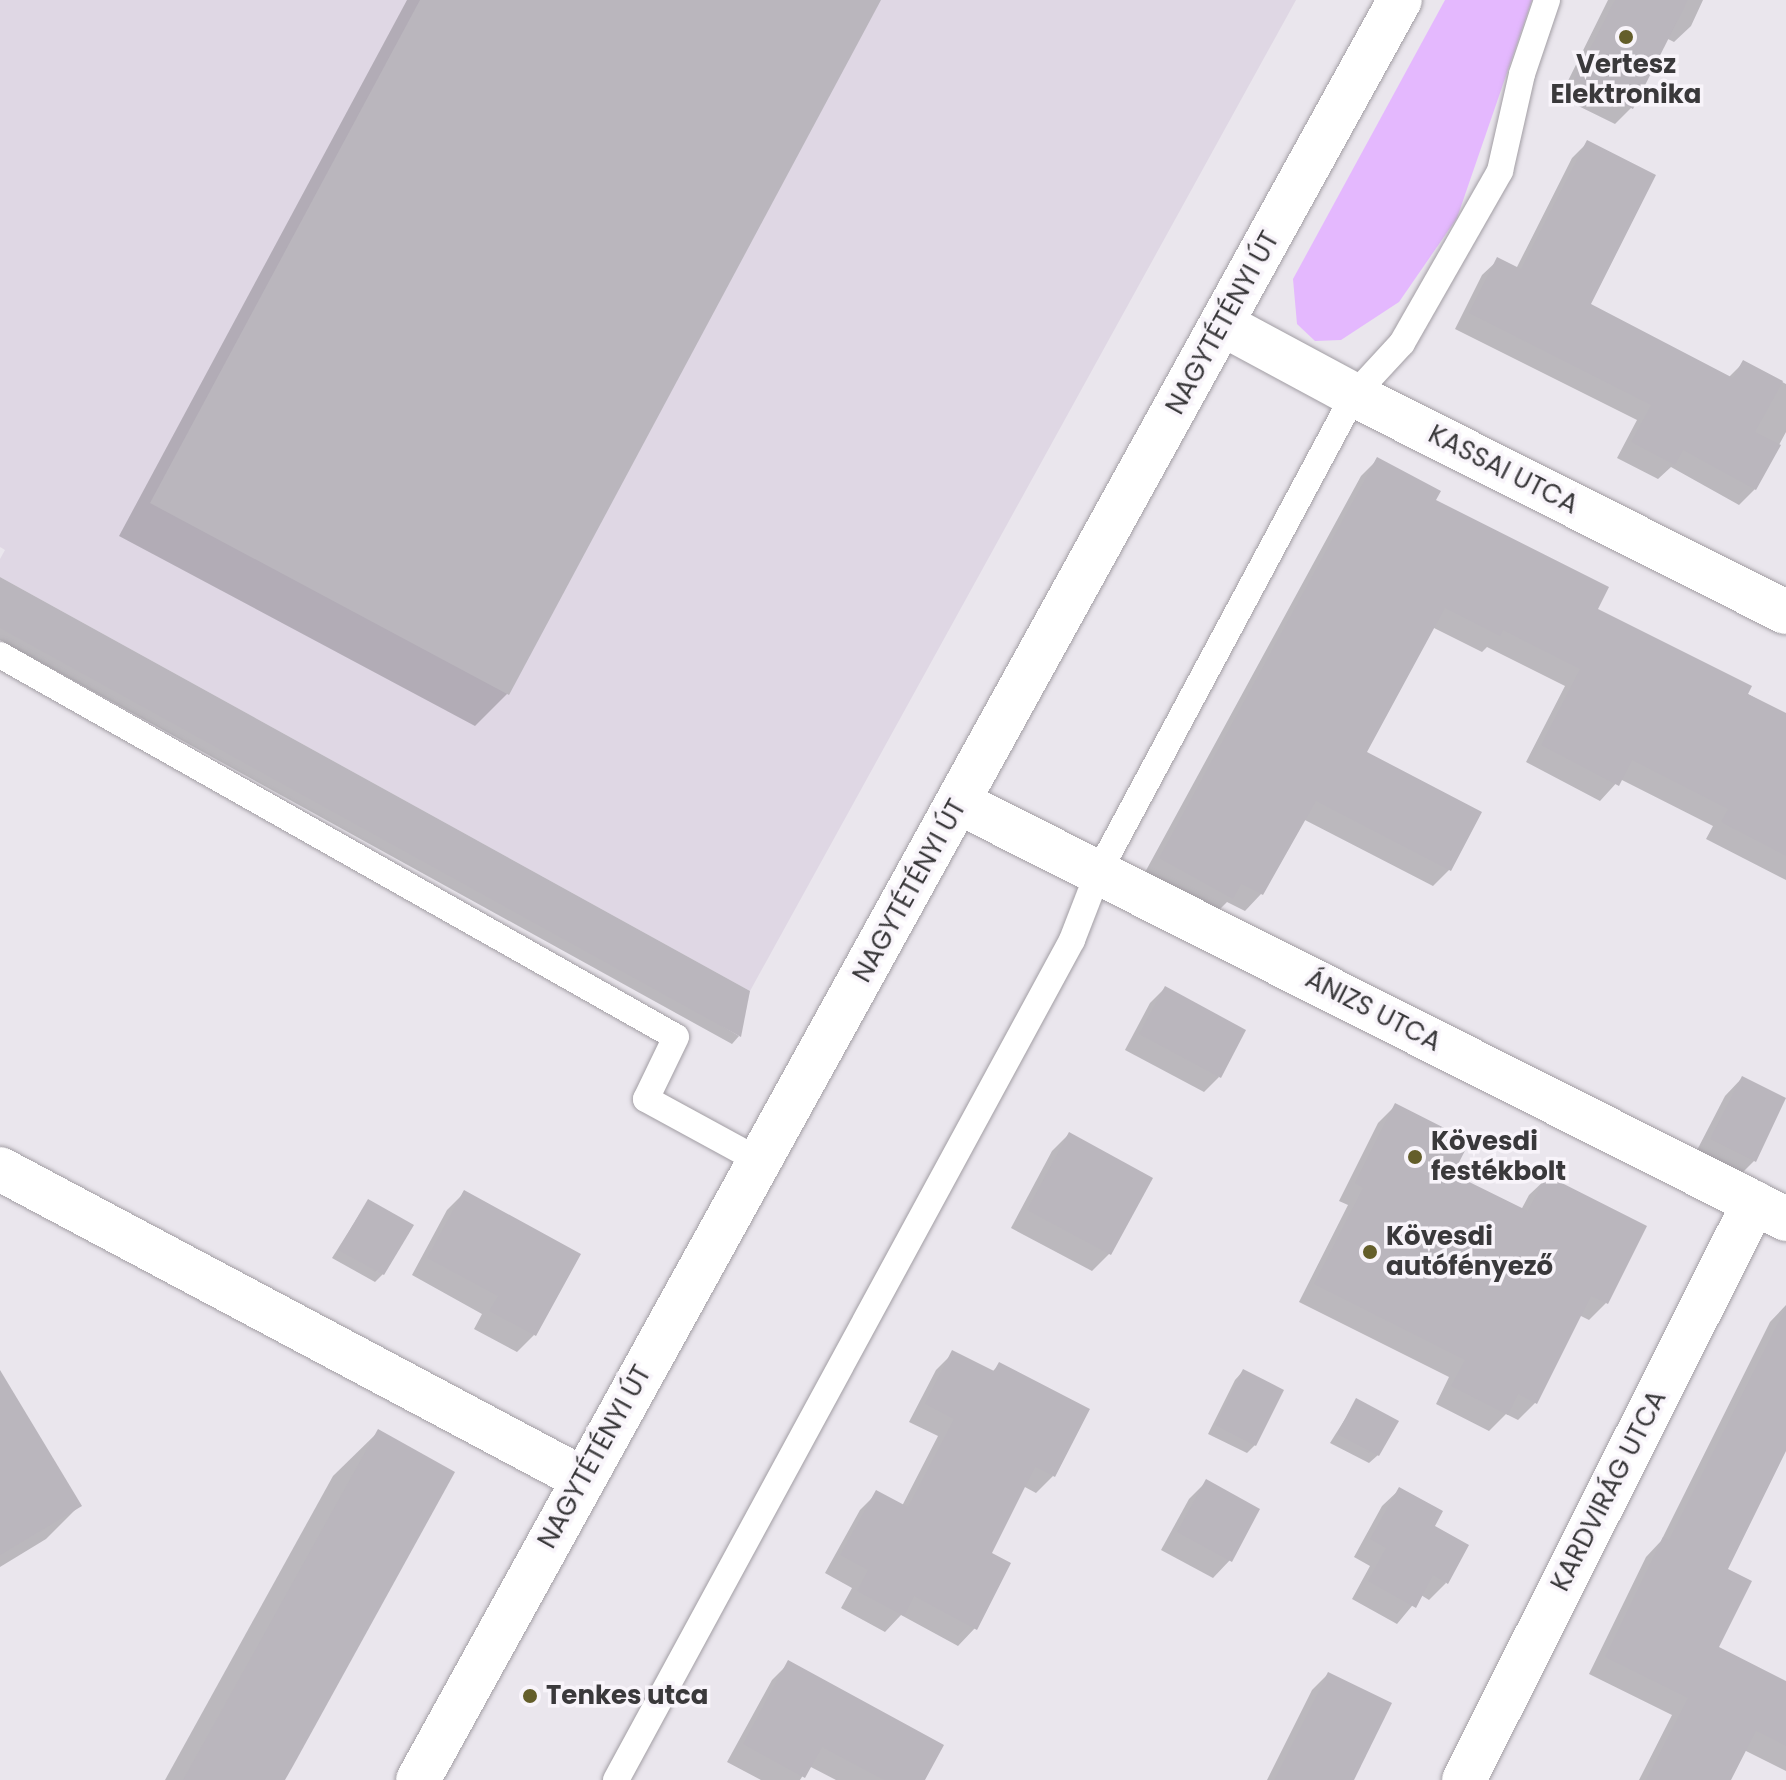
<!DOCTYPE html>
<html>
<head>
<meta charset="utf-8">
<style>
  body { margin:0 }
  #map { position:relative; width:1786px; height:1780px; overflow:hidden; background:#eae6ed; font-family:Poppins,sans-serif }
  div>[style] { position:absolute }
  .built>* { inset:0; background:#dfd7e4 }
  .green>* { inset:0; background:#e4b8fe }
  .shadow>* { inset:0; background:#0003 }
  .building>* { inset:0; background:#bab6bd }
  .roads { filter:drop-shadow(0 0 2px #a29ea4) drop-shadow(0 0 2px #a29ea4) }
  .lane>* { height:26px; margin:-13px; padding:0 13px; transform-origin:13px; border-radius:13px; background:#fff }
  .street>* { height:44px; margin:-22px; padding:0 22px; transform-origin:22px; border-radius:22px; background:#fff }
  .secondary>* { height:44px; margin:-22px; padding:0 22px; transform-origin:22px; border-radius:22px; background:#fff }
  .dots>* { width:22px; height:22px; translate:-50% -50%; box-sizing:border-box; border:4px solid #f8f4fa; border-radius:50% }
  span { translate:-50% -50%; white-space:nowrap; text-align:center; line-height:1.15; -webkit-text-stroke:7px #f8f4fa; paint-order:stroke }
  .poi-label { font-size:26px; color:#3a393b; font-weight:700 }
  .left { translate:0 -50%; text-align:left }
  .street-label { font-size:26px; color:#3a393b }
</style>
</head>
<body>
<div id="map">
  <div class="built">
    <i style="clip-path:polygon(0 0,1296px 0,750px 991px,0 577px,0 559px,5px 550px,0 547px)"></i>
  </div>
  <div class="green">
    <i style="clip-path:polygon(1445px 0,1532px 0,1457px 218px,1399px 302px,1341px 340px,1315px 341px,1297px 324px,1293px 279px)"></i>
  </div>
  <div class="shadow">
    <i style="clip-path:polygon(407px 0,879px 0,507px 694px,475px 726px,119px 536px)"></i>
    <i style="clip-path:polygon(1608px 0,1703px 0,1691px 26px,1674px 42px,1666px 38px,1631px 108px,1615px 124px,1560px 97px)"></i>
    <i style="clip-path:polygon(1587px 143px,1588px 305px,1728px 378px,1744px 362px,1786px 384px,1786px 432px,1755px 489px,1739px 505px,1671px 467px,1658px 479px,1617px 458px,1637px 420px,1455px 329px,1482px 275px,1498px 260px,1516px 269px,1572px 158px)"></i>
    <i style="clip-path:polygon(1378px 459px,1433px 501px,1595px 610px,1786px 715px,1786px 880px,1706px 839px,1713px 826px,1620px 779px,1600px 801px,1526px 762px,1565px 686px,1487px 647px,1482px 652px,1432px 627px,1364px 753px,1450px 869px,1433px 886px,1303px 819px,1261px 894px,1245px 911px,1227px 902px,1215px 914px,1143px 876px,1361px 476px)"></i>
    <i style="clip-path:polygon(0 590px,739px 1036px,732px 1044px,0 640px)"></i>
    <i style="clip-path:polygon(1165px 988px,1219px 1077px,1204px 1092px,1125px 1050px,1150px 1003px)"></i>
    <i style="clip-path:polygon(1742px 1078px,1754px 1161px,1737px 1178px,1694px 1156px,1725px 1096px)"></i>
    <i style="clip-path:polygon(1395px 1106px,1450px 1175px,1521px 1210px,1529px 1195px,1547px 1178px,1606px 1303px,1589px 1320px,1579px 1315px,1535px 1403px,1518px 1420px,1506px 1414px,1489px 1431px,1436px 1404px,1449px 1377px,1299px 1302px,1348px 1205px,1339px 1201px,1378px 1123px)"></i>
    <i style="clip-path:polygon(1069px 1134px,1151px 1178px,1109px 1254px,1092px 1271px,1011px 1228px,1052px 1151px)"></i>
    <i style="clip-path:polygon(464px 1193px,534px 1335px,517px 1352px,474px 1329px,482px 1314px,412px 1275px,447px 1210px)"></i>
    <i style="clip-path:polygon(368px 1201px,383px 1274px,375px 1282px,332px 1258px)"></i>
    <i style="clip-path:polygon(1786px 1305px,1786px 1447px,1725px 1570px,1716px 1648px,1786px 1683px,1786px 1771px,1744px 1750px,1728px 1780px,1639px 1780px,1672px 1715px,1589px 1674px,1646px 1557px,1661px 1541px,1770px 1322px)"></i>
    <i style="clip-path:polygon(953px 1353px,992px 1372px,999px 1365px,1053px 1476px,1036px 1493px,1023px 1486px,989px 1554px,975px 1628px,958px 1646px,901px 1615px,885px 1632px,841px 1608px,852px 1588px,825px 1573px,860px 1510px,877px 1493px,902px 1506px,938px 1436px,909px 1422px,936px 1370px)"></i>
    <i style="clip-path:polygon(1243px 1371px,1255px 1445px,1247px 1453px,1208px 1434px,1235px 1380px)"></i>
    <i style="clip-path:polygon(0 1374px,79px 1506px,46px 1539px,0 1567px)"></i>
    <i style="clip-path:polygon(1357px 1400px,1378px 1455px,1369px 1463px,1330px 1443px)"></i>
    <i style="clip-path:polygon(378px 1432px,282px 1780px,165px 1780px,333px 1476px)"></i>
    <i style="clip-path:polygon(1206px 1482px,1230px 1560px,1213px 1578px,1161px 1550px,1189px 1499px)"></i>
    <i style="clip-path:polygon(1400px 1489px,1446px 1583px,1429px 1600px,1421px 1595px,1397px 1624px,1352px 1599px,1370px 1566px,1354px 1557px,1382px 1506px)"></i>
    <i style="clip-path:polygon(789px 1663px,923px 1780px,836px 1780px,809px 1766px,800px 1780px,761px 1780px,727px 1762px,772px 1680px)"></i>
    <i style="clip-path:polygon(1328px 1674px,1352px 1780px,1267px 1780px,1312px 1690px)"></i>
  </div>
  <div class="building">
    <i style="clip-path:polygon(420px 0,881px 0,509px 695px,150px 503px)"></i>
    <i style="clip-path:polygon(1615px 0,1688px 0,1633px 109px,1574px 80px)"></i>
    <i style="clip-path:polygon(1587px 140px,1656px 175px,1591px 304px,1733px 378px,1743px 360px,1783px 381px,1755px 432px,1781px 445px,1756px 490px,1683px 450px,1675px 465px,1631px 442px,1651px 405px,1469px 313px,1497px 257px,1521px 269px)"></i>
    <i style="clip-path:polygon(1377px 457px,1441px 491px,1436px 500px,1609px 587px,1598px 609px,1752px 686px,1748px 694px,1786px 713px,1786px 856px,1721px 822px,1728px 809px,1632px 760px,1619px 786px,1541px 745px,1580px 669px,1503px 630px,1500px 636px,1445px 608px,1367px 752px,1482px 812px,1451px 871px,1316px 801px,1263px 895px,1241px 884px,1233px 899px,1159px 858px)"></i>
    <i style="clip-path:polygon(0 577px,750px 991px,741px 1037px,0 628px)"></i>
    <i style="clip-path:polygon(1165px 986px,1246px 1030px,1221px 1078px,1139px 1034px)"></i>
    <i style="clip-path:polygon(1742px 1076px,1786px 1098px,1756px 1162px,1710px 1139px)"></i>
    <i style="clip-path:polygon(1395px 1103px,1470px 1141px,1453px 1174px,1528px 1211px,1546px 1175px,1647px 1226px,1608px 1304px,1591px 1296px,1537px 1404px,1518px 1394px,1508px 1415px,1451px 1386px,1465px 1360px,1314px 1284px,1363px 1188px,1355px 1183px)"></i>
    <i style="clip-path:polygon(1069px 1132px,1153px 1178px,1111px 1255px,1027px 1210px)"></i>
    <i style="clip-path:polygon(464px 1190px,581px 1254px,536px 1336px,489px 1311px,498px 1296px,427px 1258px)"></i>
    <i style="clip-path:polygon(368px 1199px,414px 1225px,384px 1275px,338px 1250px)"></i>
    <i style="clip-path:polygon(1786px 1307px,1786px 1451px,1728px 1569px,1752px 1581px,1719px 1647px,1786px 1681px,1786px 1746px,1756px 1731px,1731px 1780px,1646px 1780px,1688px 1698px,1605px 1657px,1663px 1537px,1669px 1540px)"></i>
    <i style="clip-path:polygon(952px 1350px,994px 1371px,999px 1362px,1090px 1409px,1055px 1477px,1035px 1467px,992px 1553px,1011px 1563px,977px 1630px,914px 1596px,904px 1616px,857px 1591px,868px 1570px,840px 1555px,876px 1490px,908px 1507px,954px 1419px,925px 1404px)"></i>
    <i style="clip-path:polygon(1243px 1369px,1284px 1390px,1256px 1446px,1215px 1425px)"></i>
    <i style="clip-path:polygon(0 1370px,82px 1506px,0 1555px)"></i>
    <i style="clip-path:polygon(1356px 1398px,1399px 1421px,1379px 1456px,1337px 1434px)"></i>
    <i style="clip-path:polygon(378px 1429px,455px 1472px,293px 1766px,285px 1780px,183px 1780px)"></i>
    <i style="clip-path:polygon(1206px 1479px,1260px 1509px,1232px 1562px,1177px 1532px)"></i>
    <i style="clip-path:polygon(1399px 1487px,1443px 1511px,1435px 1526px,1469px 1545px,1448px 1584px,1433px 1575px,1416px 1608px,1368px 1581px,1386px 1548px,1370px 1539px)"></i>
    <i style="clip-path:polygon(788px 1660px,944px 1745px,925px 1780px,884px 1780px,822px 1747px,805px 1778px,743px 1744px)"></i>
    <i style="clip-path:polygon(1328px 1672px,1392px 1703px,1354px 1780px,1274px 1780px)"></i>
  </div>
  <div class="roads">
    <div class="lane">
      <i style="left:0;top:655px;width:776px;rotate:29.47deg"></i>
      <i style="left:676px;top:1037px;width:69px;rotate:115.8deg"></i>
      <i style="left:646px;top:1099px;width:128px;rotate:28.6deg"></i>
      <i style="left:616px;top:1780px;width:956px;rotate:-61.5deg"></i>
      <i style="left:1072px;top:940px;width:72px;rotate:-68.8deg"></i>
      <i style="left:1098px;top:873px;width:542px;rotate:-61.83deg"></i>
      <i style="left:1354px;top:395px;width:71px;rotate:-47.3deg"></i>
      <i style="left:1402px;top:343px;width:198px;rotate:-60.3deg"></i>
      <i style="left:1500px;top:171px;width:99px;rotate:-77.2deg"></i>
      <i style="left:1522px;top:74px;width:78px;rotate:-71.3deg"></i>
    </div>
    <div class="street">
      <i style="left:1222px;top:324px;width:150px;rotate:28.3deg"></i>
      <i style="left:1354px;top:395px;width:483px;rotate:26.7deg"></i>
      <i style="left:960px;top:803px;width:925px;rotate:26.73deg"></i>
      <i style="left:0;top:1169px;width:660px;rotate:28deg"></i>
      <i style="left:1464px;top:1780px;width:646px;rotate:-63.32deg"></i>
    </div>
    <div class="secondary">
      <i style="left:418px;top:1780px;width:2033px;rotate:-61.12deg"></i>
    </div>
  </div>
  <div class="dots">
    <i style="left:1626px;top:37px;background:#645e2a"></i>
    <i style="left:1415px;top:1157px;background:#645e2a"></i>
    <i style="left:1370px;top:1252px;background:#645e2a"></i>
    <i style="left:530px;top:1696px;background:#645e2a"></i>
  </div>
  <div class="poi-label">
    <span style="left:1626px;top:80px">Vertesz<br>Elektronika</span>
    <span class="left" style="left:1431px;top:1157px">Kövesdi<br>festékbolt</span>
    <span class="left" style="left:1386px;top:1252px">Kövesdi<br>autófényező</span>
    <span class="left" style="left:546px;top:1696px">Tenkes utca</span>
  </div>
  <div class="street-label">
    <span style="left:1223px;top:323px;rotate:-61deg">NAGYTÉTÉNYI ÚT</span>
    <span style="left:1503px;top:470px;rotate:27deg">KASSAI UTCA</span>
    <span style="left:910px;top:891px;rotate:-61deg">NAGYTÉTÉNYI ÚT</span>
    <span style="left:1373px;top:1011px;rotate:27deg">ÁNIZS UTCA</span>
    <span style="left:595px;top:1457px;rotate:-61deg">NAGYTÉTÉNYI ÚT</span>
    <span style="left:1609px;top:1491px;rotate:-63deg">KARDVIRÁG UTCA</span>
  </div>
</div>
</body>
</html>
